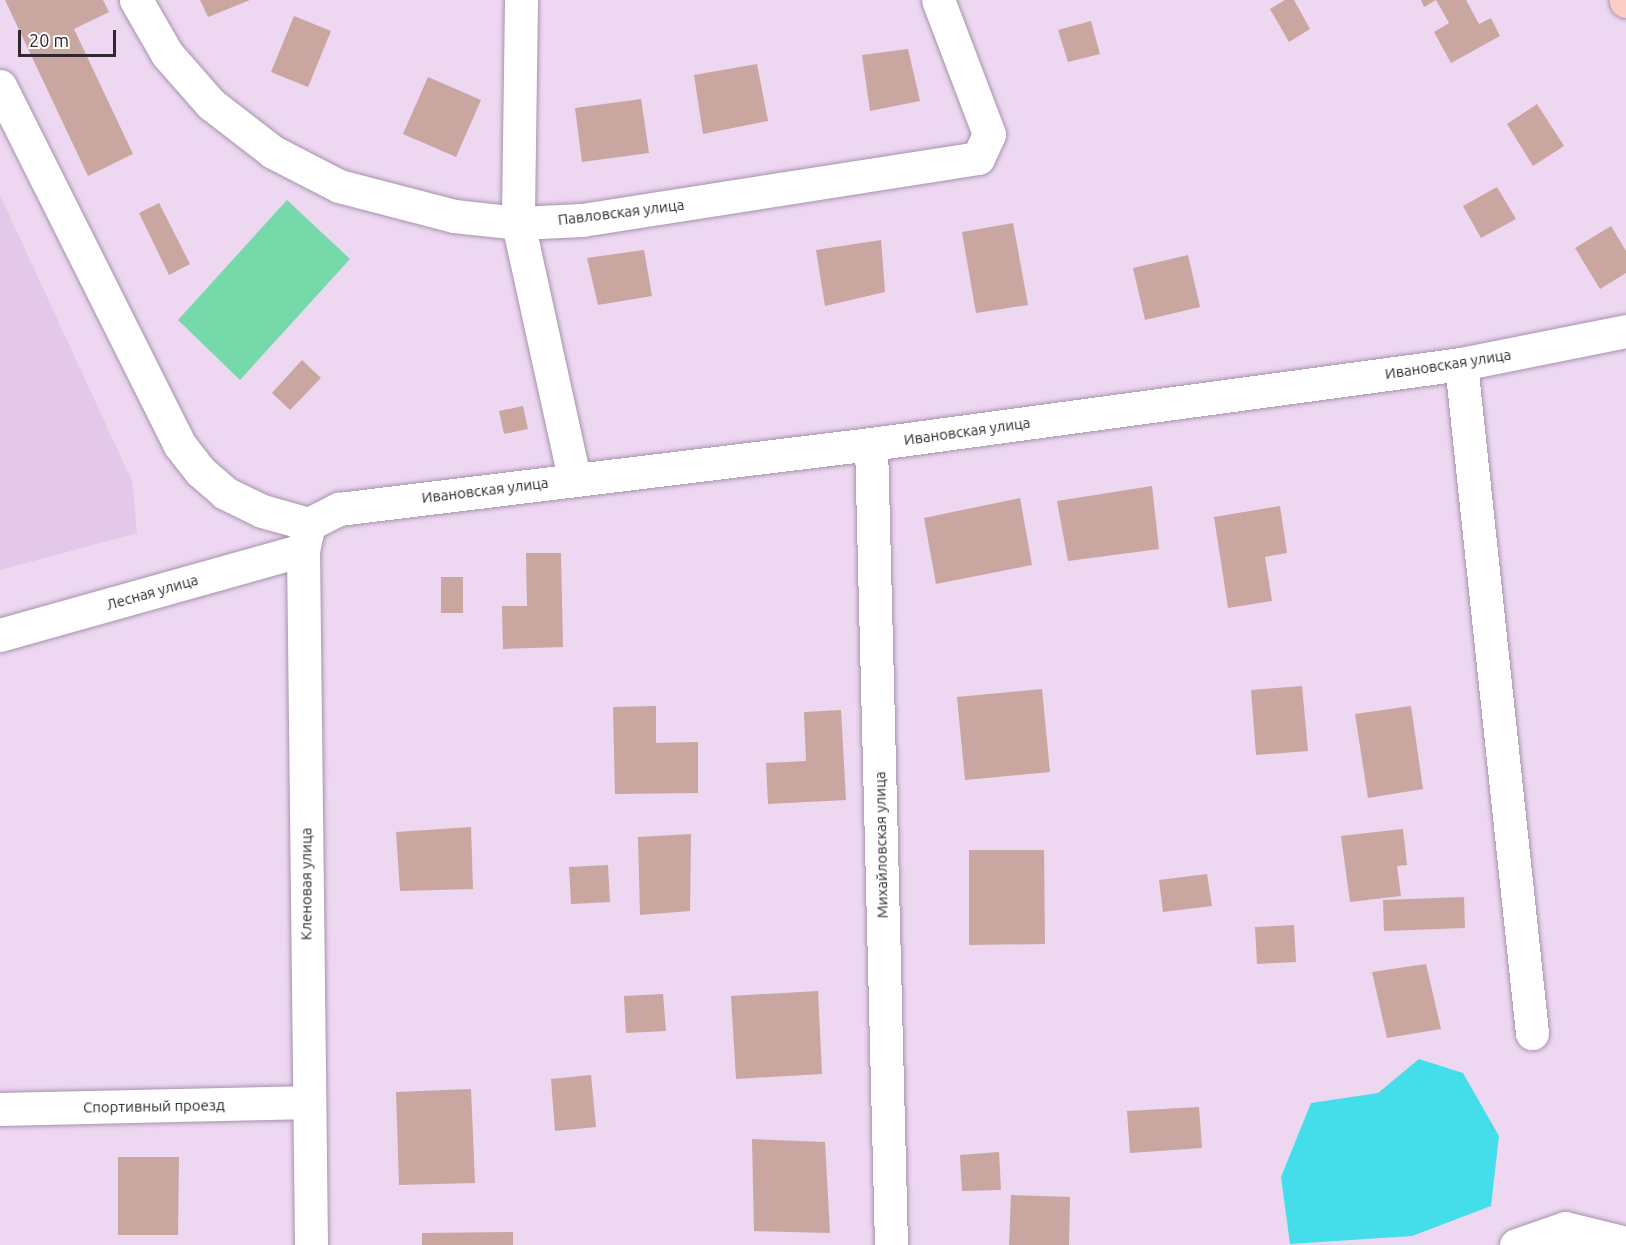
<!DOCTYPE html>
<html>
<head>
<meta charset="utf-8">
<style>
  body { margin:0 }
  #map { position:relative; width:1626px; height:1245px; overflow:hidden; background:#edd7f1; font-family:Ubuntu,sans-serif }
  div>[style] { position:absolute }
  .built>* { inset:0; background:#e3c8e9 }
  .green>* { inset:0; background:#76d9aa }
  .water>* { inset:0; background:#43deea }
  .building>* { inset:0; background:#c9a6a0 }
  .roads { filter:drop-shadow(0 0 2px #a692ab) drop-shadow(0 0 2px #a692ab) }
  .minor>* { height:33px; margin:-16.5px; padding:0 16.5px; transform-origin:16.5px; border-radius:16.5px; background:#fff }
  .major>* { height:33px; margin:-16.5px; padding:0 16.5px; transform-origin:16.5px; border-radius:16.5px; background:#fccdc5 }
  span { translate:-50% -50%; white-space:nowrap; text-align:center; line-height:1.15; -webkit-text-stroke:5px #fff; paint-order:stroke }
  .street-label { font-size:15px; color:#2f2731 }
  .scale { position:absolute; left:18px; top:30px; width:98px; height:27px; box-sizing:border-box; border:3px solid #2f2731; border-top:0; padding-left:8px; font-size:18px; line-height:21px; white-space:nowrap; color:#2f2731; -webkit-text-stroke:4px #fff; paint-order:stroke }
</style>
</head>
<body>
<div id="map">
  <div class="built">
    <i style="clip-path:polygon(0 195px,132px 481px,137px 533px,0 570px)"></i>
  </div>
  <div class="green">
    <i style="clip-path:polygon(287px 200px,350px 259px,240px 380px,178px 320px)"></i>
  </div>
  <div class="water">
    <i style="clip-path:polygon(1419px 1059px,1463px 1073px,1499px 1136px,1491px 1206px,1412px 1236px,1290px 1244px,1281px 1177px,1311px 1103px,1378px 1093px)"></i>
  </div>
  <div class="building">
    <i style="clip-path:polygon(5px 0,103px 0,109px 12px,74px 29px,133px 154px,88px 176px)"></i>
    <i style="clip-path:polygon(200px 0,250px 0,208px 17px)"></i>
    <i style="clip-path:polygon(1285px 0,1294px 0,1310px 29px,1289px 42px,1270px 9px)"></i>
    <i style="clip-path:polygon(1421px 0,1466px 0,1479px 24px,1491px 18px,1500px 36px,1451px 63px,1434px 32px,1449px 23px,1436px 0,1424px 7px)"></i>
    <i style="clip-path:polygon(294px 16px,331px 31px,308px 87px,271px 72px)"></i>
    <i style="clip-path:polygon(1091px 21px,1100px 54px,1068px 62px,1058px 30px)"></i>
    <i style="clip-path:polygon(908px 49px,920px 101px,870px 111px,862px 55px)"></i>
    <i style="clip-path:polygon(757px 64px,768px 121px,703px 134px,694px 75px)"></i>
    <i style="clip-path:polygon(428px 77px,481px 100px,456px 157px,403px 134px)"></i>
    <i style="clip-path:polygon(641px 99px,649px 153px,582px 162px,575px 108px)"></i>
    <i style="clip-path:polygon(1537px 104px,1564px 146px,1533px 166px,1507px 124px)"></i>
    <i style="clip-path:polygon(1497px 187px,1516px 219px,1481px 238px,1463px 206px)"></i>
    <i style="clip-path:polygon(159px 203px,190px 264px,169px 275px,139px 213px)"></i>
    <i style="clip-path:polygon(1013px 223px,1028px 305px,976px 313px,962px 232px)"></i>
    <i style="clip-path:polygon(1611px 226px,1626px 251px,1626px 273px,1600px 289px,1575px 248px)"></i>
    <i style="clip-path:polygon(881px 240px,885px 292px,825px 306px,816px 250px)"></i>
    <i style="clip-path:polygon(644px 250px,652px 296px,598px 305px,587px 258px)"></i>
    <i style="clip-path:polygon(1188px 255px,1200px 307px,1145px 320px,1133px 268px)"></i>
    <i style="clip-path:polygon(302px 360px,321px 378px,290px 410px,272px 393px)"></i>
    <i style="clip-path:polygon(523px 406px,528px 429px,504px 434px,499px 411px)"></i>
    <i style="clip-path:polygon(1152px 486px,1159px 549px,1068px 561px,1057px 501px)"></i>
    <i style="clip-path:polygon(1020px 498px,1032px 565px,936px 584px,924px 518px)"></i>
    <i style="clip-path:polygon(1280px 506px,1287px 553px,1265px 557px,1272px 601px,1228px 608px,1214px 517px)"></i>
    <i style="clip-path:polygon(526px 553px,561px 553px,563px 647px,503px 649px,502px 606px,527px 606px)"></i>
    <i style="clip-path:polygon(441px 577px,463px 577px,463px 613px,441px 613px)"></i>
    <i style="clip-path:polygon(1302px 686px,1308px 751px,1256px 755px,1251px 690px)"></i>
    <i style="clip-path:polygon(1042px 689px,1050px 772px,965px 780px,957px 697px)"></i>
    <i style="clip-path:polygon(656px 706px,656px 743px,698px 742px,698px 793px,615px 794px,613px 707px)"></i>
    <i style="clip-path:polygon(1411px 706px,1423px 789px,1368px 798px,1355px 714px)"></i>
    <i style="clip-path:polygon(841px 710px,846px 800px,768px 804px,766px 763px,806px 761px,804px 712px)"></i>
    <i style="clip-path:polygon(471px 827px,473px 889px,400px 891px,396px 832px)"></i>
    <i style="clip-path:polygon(1403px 829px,1407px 865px,1397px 866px,1401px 896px,1350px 902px,1341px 836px)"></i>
    <i style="clip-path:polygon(691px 834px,690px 911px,640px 915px,638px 837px)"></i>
    <i style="clip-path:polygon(969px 850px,1044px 850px,1045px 944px,969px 945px)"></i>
    <i style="clip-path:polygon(608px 865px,610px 902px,571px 904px,569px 867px)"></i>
    <i style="clip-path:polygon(1207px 874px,1212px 906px,1163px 912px,1159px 880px)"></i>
    <i style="clip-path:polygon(1464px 897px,1465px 928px,1384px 931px,1383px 900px)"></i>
    <i style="clip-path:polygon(1294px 925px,1296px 962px,1257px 964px,1255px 927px)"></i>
    <i style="clip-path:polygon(1426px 964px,1441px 1029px,1387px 1038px,1372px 972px)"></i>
    <i style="clip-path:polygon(818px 991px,822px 1074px,736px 1079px,731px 996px)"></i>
    <i style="clip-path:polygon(663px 994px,666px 1031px,626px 1033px,624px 996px)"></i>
    <i style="clip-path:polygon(591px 1075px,596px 1127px,555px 1131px,551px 1079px)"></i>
    <i style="clip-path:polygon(471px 1089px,475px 1183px,399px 1185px,396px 1092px)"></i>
    <i style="clip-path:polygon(1199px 1107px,1202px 1148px,1130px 1153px,1127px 1111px)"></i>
    <i style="clip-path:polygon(752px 1139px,825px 1142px,830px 1233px,754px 1231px)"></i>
    <i style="clip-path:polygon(999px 1152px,1001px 1190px,962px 1191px,960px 1155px)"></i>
    <i style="clip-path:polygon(118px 1157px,179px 1157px,178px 1235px,118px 1235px)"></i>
    <i style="clip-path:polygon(1011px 1195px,1070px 1197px,1069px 1245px,1009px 1245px)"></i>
    <i style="clip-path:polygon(513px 1232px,513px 1245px,422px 1245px,422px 1233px)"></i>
  </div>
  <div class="roads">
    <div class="minor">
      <i style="left:136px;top:0;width:62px;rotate:60.1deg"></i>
      <i style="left:167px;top:54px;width:67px;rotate:48.7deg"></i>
      <i style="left:211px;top:104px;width:78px;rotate:37.7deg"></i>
      <i style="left:273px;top:152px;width:74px;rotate:27.3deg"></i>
      <i style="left:339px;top:186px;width:119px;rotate:14.6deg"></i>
      <i style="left:454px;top:216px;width:64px;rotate:6.2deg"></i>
      <i style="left:518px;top:223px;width:64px;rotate:-2.7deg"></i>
      <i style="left:582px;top:220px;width:401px;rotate:-8.9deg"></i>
      <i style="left:978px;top:158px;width:26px;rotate:-65deg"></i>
      <i style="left:989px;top:134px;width:143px;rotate:-110.8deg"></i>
      <i style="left:521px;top:0;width:223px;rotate:90.8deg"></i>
      <i style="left:518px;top:223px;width:261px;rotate:77.6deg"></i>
      <i style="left:0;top:86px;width:400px;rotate:63.4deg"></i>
      <i style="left:179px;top:444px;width:34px;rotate:52deg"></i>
      <i style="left:200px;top:471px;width:33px;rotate:41deg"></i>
      <i style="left:225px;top:493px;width:41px;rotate:25.9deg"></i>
      <i style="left:262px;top:511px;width:49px;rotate:15.5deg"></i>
      <i style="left:1461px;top:364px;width:673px;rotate:83.94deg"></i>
      <i style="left:871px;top:444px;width:801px;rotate:88.57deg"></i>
      <i style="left:309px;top:524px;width:34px;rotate:-27deg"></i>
      <i style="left:339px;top:509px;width:536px;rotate:-6.97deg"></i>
      <i style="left:871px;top:444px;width:595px;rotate:-7.72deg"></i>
      <i style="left:1461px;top:364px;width:168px;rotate:-11.3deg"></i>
      <i style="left:309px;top:524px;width:27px;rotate:103deg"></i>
      <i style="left:303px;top:550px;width:695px;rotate:89.34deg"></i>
      <i style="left:0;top:635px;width:315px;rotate:-15.7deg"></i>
      <i style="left:0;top:1109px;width:307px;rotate:-1.3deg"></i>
      <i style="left:1516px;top:1245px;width:52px;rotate:-19.1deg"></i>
      <i style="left:1565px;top:1228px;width:63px;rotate:13.8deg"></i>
    </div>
    <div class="major">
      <i style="left:1626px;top:0;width:1px;rotate:90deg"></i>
    </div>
  </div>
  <div class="street-label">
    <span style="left:621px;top:212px;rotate:-7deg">Павловская улица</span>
    <span style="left:1448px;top:364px;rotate:-9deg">Ивановская улица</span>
    <span style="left:967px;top:431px;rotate:-8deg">Ивановская улица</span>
    <span style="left:485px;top:490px;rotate:-7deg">Ивановская улица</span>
    <span style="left:152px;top:592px;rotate:-16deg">Лесная улица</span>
    <span style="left:881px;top:845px;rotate:-91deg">Михайловская улица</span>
    <span style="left:306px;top:884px;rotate:-90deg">Кленовая улица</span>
    <span style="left:154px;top:1106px;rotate:-1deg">Спортивный проезд</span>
  </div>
  <div class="scale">20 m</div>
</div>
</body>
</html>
